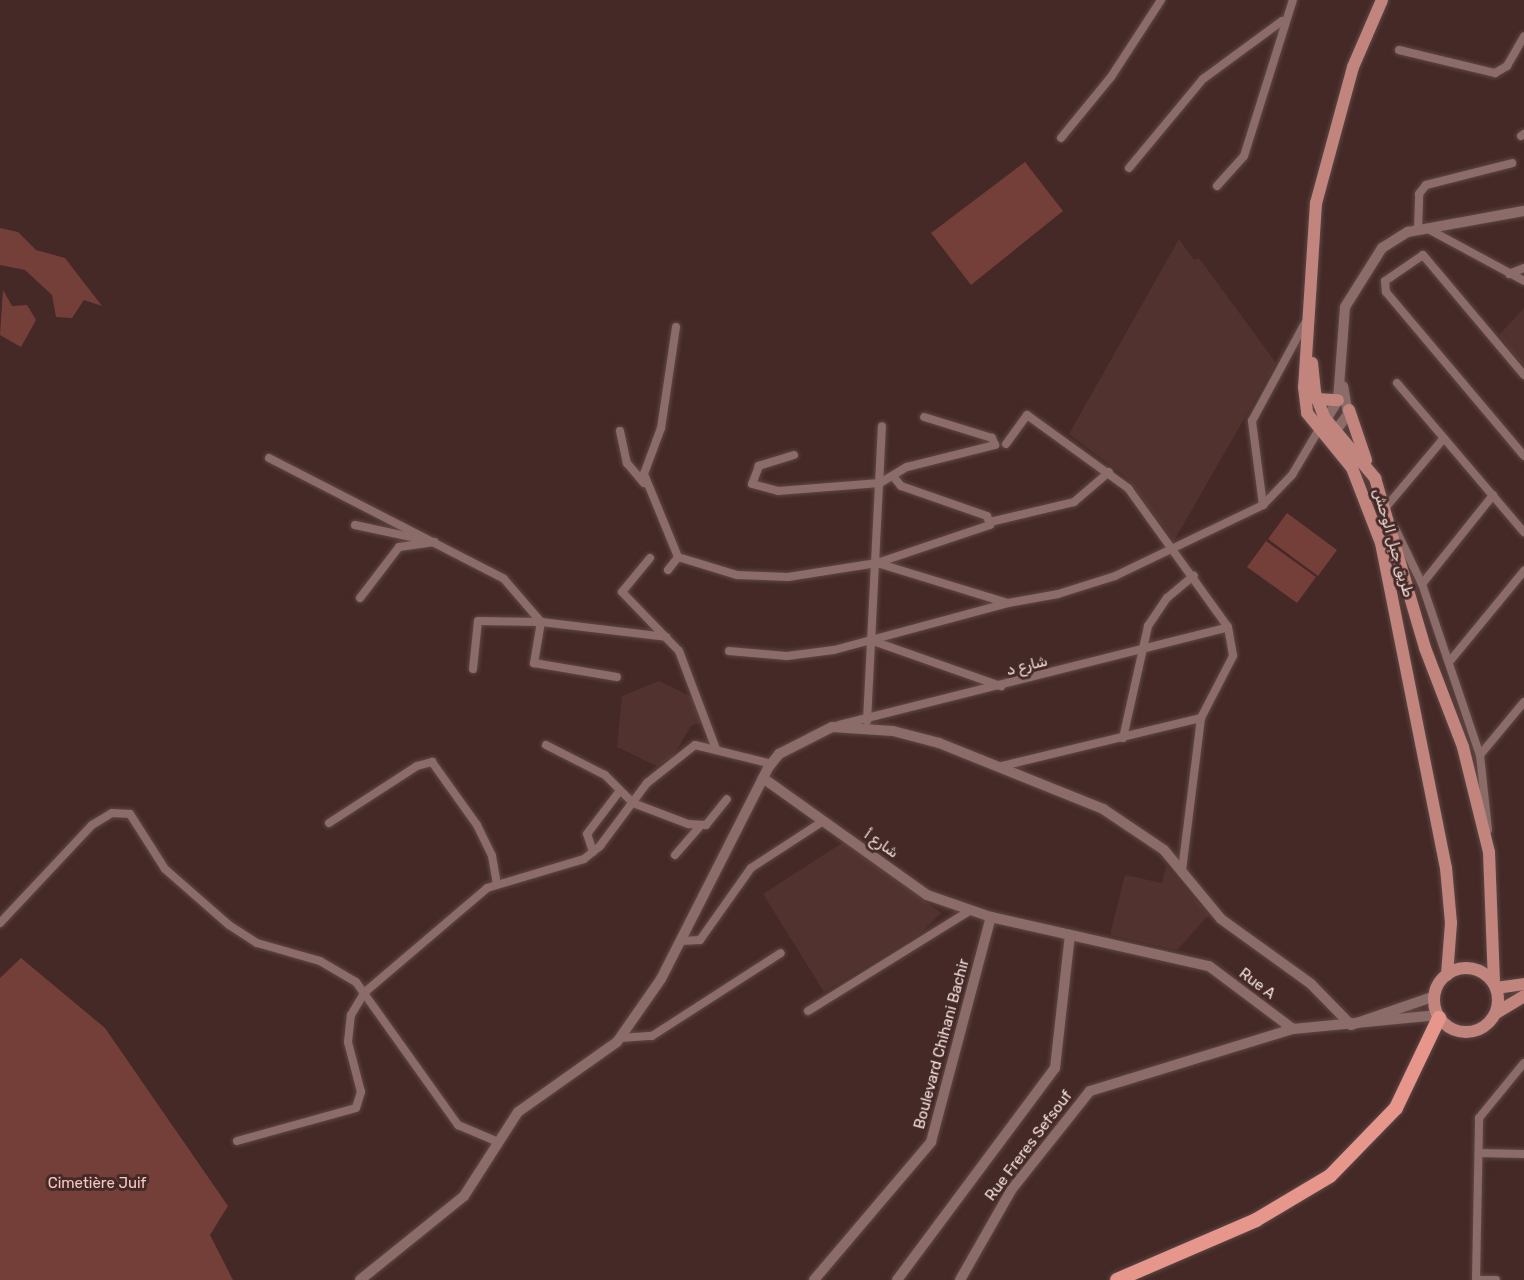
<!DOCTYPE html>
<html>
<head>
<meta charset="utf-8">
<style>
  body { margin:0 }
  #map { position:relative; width:1524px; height:1280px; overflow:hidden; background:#442926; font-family:Rubik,"Noto Naskh Arabic",sans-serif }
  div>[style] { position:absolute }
  .built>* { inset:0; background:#52322e }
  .green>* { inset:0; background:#743f39 }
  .roads { filter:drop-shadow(0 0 2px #5e4745) drop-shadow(0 0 2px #5e4745) }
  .street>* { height:8px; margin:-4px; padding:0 4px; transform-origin:4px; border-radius:4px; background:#8b6c68 }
  .secondary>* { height:10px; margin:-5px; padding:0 5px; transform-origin:5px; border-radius:5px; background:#8b6c68 }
  .primary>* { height:12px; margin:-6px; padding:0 6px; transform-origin:6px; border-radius:6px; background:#c2857e }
  .primary>.ring { margin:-6px; padding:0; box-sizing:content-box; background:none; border:12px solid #c2857e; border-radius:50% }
  .highway>* { height:14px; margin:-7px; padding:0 7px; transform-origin:7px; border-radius:7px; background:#e7968c }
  span { translate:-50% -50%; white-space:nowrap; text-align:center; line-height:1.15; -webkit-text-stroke:6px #442926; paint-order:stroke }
  .street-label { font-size:15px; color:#f3e1df }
  .park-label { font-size:15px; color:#f4c8c1 }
</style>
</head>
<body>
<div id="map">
  <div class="built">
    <i style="clip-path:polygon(1179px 239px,1194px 260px,1199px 258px,1276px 363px,1174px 541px,1126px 477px,1069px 434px)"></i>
    <i style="clip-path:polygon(1524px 308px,1524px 367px,1499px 335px)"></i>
    <i style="clip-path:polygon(659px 681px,692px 697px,701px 723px,691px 726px,672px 758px,657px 766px,617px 747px,622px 696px)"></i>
    <i style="clip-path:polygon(845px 841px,941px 913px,921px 933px,824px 992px,763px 894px)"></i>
    <i style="clip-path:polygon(1166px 866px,1209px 915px,1177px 950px,1110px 935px,1125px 875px,1162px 883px)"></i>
  </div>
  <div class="green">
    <i style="clip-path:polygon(1025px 162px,1063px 211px,971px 285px,931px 233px)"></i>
    <i style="clip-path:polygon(0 228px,18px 232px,36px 250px,65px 258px,102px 306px,84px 300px,72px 318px,56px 317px,52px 295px,25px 270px,0 265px)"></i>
    <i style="clip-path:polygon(3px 290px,12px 306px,27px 305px,36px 320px,21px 347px,0 335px)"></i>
    <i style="clip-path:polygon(1287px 513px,1337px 550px,1318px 576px,1268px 539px)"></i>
    <i style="clip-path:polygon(1266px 541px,1316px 577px,1297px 603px,1247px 567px)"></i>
    <i style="clip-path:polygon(21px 958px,105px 1028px,228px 1206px,210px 1235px,233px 1280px,0 1280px,0 978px)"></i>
  </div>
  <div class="roads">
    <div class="street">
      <i style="left:1399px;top:50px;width:99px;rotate:13.5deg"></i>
      <i style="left:1495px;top:73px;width:14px;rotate:-30deg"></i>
      <i style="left:1507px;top:66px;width:34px;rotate:-60deg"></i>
      <i style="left:1521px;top:136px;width:4px;rotate:-34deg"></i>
      <i style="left:1061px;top:138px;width:79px;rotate:-50.7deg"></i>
      <i style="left:1111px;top:77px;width:92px;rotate:-57deg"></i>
      <i style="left:1129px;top:168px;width:116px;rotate:-50.3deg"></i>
      <i style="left:1203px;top:79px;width:98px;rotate:-36.3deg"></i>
      <i style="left:1217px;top:186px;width:40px;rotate:-48deg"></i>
      <i style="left:1244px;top:156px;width:164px;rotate:-72.6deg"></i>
      <i style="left:1418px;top:229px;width:35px;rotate:-88deg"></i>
      <i style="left:1419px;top:194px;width:11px;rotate:-52deg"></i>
      <i style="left:1426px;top:185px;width:89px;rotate:-14.3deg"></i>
      <i style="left:1428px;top:229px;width:109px;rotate:28.4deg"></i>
      <i style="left:1509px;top:274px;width:16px;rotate:-22deg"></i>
      <i style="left:676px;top:327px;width:102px;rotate:98.4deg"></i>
      <i style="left:661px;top:428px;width:49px;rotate:110.3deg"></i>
      <i style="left:644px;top:474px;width:90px;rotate:67.7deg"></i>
      <i style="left:678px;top:557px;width:62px;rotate:17deg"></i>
      <i style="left:737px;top:575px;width:51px;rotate:2.2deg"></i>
      <i style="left:788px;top:577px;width:90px;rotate:-8.9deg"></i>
      <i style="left:877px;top:563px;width:119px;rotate:-18.6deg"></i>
      <i style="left:990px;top:525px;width:9px;rotate:-108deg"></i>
      <i style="left:987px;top:516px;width:91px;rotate:-160.8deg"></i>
      <i style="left:901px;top:486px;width:13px;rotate:-129deg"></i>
      <i style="left:1524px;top:375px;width:157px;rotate:-130.1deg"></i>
      <i style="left:1423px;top:255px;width:46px;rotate:145.6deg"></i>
      <i style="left:1385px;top:281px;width:11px;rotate:85deg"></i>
      <i style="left:1386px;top:292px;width:214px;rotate:49.9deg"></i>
      <i style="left:1397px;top:383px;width:196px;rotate:49.6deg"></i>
      <i style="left:620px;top:431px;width:33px;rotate:78deg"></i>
      <i style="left:627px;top:463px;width:26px;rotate:50deg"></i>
      <i style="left:1006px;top:444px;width:36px;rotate:-54deg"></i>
      <i style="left:1027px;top:415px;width:125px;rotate:35.9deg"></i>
      <i style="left:1128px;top:488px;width:171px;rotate:54.3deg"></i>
      <i style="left:1228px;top:627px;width:29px;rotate:80deg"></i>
      <i style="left:1233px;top:656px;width:70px;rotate:117.3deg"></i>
      <i style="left:1201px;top:718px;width:154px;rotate:97.1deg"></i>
      <i style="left:794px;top:455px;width:37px;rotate:163deg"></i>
      <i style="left:759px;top:466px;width:19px;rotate:111deg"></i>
      <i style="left:752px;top:484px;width:27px;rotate:15deg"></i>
      <i style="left:778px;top:491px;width:102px;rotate:-4.5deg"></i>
      <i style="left:880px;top:483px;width:31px;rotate:-31deg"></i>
      <i style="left:907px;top:467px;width:91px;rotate:-14deg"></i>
      <i style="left:995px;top:445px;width:8px;rotate:-113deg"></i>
      <i style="left:992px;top:438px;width:71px;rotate:-162.8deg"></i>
      <i style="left:269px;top:458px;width:264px;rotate:27.2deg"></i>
      <i style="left:504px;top:579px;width:57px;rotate:49.3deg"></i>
      <i style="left:541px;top:622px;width:42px;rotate:99.7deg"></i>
      <i style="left:534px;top:663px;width:84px;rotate:9.6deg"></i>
      <i style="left:1263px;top:505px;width:85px;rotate:-97.5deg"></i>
      <i style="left:1252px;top:421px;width:111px;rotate:-61.6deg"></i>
      <i style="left:1386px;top:507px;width:90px;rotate:-50deg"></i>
      <i style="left:990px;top:522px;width:86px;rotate:-13.4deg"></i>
      <i style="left:1074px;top:502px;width:46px;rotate:-40.6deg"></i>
      <i style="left:355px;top:525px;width:72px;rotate:12.1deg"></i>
      <i style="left:1395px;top:528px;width:62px;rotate:64.3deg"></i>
      <i style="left:1422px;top:584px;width:181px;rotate:71.3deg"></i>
      <i style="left:1480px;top:755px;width:75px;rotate:83.9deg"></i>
      <i style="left:650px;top:558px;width:44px;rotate:129.5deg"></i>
      <i style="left:622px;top:592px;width:82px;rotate:46deg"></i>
      <i style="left:679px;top:651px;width:105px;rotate:69.3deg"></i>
      <i style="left:877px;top:563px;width:137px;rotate:17deg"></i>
      <i style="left:1008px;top:603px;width:51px;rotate:-10.2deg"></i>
      <i style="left:1058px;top:594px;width:60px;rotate:-17.5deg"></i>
      <i style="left:1115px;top:576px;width:164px;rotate:-25.6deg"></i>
      <i style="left:1263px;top:505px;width:42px;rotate:-46deg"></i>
      <i style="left:1292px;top:475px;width:51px;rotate:-59.4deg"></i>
      <i style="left:668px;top:570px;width:16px;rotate:-52deg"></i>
      <i style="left:1422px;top:584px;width:114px;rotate:-51.4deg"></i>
      <i style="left:360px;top:598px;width:64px;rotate:-52.6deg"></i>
      <i style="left:399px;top:547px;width:36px;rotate:-8deg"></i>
      <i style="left:873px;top:641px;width:136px;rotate:19.4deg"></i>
      <i style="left:729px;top:651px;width:58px;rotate:4.9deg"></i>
      <i style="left:787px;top:656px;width:47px;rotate:-7.3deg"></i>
      <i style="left:834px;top:650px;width:180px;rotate:-15.1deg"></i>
      <i style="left:1450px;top:661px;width:117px;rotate:-50.6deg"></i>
      <i style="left:473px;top:669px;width:48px;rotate:-84.1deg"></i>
      <i style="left:478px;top:621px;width:63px;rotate:0.9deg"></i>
      <i style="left:541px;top:622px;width:126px;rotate:6.8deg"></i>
      <i style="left:867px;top:721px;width:295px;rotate:-87.1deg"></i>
      <i style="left:839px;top:725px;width:401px;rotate:-14.1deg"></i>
      <i style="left:1123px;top:738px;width:115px;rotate:-77.4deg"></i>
      <i style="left:1148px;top:626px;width:34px;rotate:-56deg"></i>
      <i style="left:1167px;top:598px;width:35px;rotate:-40deg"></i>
      <i style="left:546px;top:745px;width:66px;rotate:27deg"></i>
      <i style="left:605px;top:775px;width:40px;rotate:45deg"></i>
      <i style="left:633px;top:803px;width:59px;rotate:20.9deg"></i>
      <i style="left:688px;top:824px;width:18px;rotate:3deg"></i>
      <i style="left:706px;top:825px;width:33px;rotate:-51deg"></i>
      <i style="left:1480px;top:755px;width:69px;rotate:-50.3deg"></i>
      <i style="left:1002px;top:766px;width:205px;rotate:-13.6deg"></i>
      <i style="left:329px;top:823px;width:105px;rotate:-32.9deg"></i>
      <i style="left:417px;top:766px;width:16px;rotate:-15deg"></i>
      <i style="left:432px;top:762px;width:77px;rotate:54.5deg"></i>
      <i style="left:477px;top:825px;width:34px;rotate:64deg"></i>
      <i style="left:492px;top:856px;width:27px;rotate:80deg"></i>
      <i style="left:593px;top:852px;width:19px;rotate:-108deg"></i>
      <i style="left:587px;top:834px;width:51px;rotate:-52.9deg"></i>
      <i style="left:675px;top:855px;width:37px;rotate:-49deg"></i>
      <i style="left:0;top:923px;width:134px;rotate:-46.8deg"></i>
      <i style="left:92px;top:825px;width:23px;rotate:-31deg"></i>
      <i style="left:112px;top:813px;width:18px;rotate:3deg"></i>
      <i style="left:130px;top:814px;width:65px;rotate:57.5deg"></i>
      <i style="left:165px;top:869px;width:85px;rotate:41.2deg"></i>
      <i style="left:229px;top:925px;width:33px;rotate:33deg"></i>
      <i style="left:257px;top:943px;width:66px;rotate:15.9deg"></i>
      <i style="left:320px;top:961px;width:42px;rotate:30.3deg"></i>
      <i style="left:356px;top:982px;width:176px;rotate:54.5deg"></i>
      <i style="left:458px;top:1125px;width:43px;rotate:23deg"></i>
      <i style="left:681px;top:941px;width:19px;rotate:-3deg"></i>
      <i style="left:700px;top:940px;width:88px;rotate:-54.7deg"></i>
      <i style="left:751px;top:868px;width:86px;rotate:-33.1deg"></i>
      <i style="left:808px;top:1011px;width:190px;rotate:-31.8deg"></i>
      <i style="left:620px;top:1038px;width:32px;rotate:-4deg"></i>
      <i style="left:652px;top:1036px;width:153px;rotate:-32.8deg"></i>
      <i style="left:237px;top:1141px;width:123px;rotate:-15.5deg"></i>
      <i style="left:356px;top:1108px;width:17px;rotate:-73deg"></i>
      <i style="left:361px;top:1092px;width:52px;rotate:-104.6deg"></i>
      <i style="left:348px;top:1042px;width:27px;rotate:-84deg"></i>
      <i style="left:351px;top:1015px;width:27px;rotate:-59deg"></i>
      <i style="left:365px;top:992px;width:160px;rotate:-40.4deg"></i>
      <i style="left:487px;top:888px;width:101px;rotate:-16.6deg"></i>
      <i style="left:584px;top:859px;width:21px;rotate:-39deg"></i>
      <i style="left:600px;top:846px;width:79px;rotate:-53.3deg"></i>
      <i style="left:647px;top:783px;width:61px;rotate:-38.4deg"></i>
      <i style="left:695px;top:745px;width:79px;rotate:13.9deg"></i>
      <i style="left:1479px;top:1153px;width:45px;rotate:1.3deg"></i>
      <i style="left:1476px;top:1280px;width:162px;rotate:-88.9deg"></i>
      <i style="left:1479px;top:1118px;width:71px;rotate:-50.7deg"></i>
      <i style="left:1477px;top:1280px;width:19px"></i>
    </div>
    <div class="secondary">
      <i style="left:1322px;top:426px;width:31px;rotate:-58deg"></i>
      <i style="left:1338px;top:400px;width:93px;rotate:-85.7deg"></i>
      <i style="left:1345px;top:307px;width:70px;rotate:-57.9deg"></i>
      <i style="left:1382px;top:248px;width:31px;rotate:-32deg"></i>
      <i style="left:1408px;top:232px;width:118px;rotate:-10.3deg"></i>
      <i style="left:1332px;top:436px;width:27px;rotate:-54deg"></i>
      <i style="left:1348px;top:414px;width:28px;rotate:-100deg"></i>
      <i style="left:763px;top:778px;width:201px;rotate:35.5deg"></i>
      <i style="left:927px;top:895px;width:68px;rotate:19deg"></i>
      <i style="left:991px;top:917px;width:223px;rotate:12.7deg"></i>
      <i style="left:1209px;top:966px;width:105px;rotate:36.9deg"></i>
      <i style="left:1293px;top:1029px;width:146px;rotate:-5.5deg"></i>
      <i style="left:1351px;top:1025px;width:89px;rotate:-19deg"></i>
      <i style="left:360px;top:1280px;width:134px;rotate:-38.9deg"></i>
      <i style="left:464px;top:1196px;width:100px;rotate:-57.3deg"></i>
      <i style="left:518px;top:1112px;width:121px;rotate:-35.3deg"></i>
      <i style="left:617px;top:1042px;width:77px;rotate:-55.1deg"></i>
      <i style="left:661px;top:979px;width:237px;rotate:-63.1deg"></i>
      <i style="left:768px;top:768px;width:18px;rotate:-52deg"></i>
      <i style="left:779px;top:754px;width:59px;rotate:-27deg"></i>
      <i style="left:832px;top:727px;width:61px;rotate:3.8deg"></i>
      <i style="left:893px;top:731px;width:48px;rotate:14.6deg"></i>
      <i style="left:939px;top:743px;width:177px;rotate:21.9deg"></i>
      <i style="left:1103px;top:809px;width:73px;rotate:33.9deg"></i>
      <i style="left:1164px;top:850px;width:89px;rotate:50.4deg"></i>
      <i style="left:1221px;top:919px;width:111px;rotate:35.8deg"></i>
      <i style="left:1311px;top:984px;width:57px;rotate:45.7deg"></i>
      <i style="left:814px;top:1280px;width:181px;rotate:-49.7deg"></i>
      <i style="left:931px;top:1142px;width:233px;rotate:-75.1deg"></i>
      <i style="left:897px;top:1280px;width:264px;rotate:-53.3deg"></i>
      <i style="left:1055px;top:1068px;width:134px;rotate:-83.6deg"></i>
      <i style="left:960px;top:1280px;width:105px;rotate:-60.3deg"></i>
      <i style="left:1012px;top:1189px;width:125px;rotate:-51.5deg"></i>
      <i style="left:1090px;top:1091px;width:212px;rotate:-17deg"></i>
    </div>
    <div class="primary">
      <i style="left:1382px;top:0;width:73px;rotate:113.4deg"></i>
      <i style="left:1353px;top:67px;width:141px;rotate:105.2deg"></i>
      <i style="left:1316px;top:203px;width:184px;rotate:93.7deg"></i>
      <i style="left:1304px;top:387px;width:26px;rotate:83deg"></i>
      <i style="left:1307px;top:413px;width:71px;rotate:50.7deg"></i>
      <i style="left:1352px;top:468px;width:80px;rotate:68.9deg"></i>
      <i style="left:1381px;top:543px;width:331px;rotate:78.7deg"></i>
      <i style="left:1446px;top:868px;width:55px;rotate:84.8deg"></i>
      <i style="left:1451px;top:923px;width:52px;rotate:94.4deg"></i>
      <i style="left:1312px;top:363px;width:30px;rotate:84deg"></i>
      <i style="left:1315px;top:393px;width:26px;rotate:69deg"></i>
      <i style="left:1324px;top:417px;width:80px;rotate:50.1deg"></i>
      <i style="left:1375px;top:478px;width:177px;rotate:73.6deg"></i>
      <i style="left:1425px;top:648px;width:106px;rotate:69deg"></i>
      <i style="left:1463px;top:747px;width:108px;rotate:76.1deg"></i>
      <i style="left:1489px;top:852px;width:132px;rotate:87.8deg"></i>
      <i style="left:1316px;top:399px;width:22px;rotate:3deg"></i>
      <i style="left:1349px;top:410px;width:53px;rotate:71.2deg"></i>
      <i class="ring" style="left:1434px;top:968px;width:52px;height:52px"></i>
      <i style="left:1496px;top:988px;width:28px;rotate:-8deg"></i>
      <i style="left:1496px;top:1013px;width:33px;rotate:-31deg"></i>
    </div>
    <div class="highway">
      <i style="left:1117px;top:1280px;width:151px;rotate:-23.3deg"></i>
      <i style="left:1256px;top:1220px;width:86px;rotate:-30.7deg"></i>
      <i style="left:1330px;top:1176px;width:95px;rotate:-45.9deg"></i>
      <i style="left:1396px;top:1108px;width:100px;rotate:-64.5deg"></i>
    </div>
  </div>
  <div class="street-label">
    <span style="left:1393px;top:543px;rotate:74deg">طريق جبل الوحش</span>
    <span style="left:1027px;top:666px;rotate:-14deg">شارع د</span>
    <span style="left:881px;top:844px;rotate:35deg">شارع أ</span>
    <span style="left:1257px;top:984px;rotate:37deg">Rue A</span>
    <span style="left:942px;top:1044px;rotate:-75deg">Boulevard Chihani Bachir</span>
    <span style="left:1029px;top:1146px;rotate:-53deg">Rue Freres Sefsouf</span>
  </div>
  <div class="park-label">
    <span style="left:97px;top:1184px">Cimetière Juif</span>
  </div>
</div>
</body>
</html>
